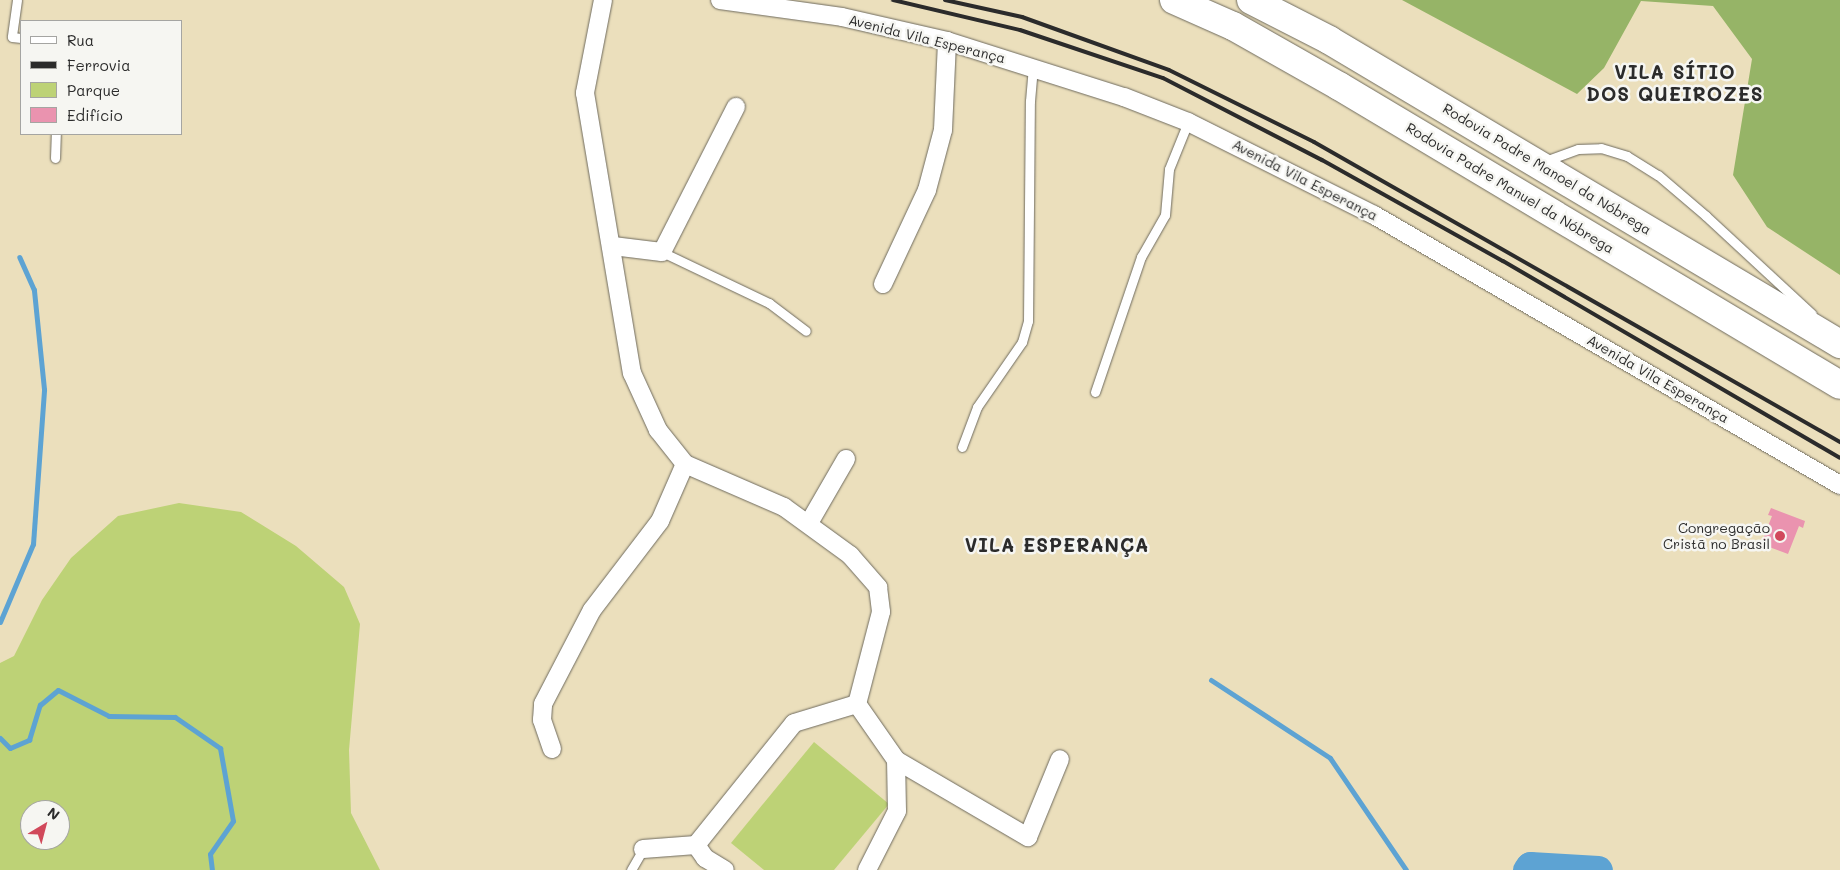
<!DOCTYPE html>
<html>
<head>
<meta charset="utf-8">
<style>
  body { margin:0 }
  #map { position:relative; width:1840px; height:870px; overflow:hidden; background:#ebdfbc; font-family:Mali,sans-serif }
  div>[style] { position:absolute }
  .green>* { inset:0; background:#bdd276 }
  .forest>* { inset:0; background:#96b467 }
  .stream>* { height:5px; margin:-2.5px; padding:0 2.5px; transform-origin:2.5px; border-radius:2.5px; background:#5da3d3 }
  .river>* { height:29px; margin:-14.5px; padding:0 14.5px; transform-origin:14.5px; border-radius:14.5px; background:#5da3d3 }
  .building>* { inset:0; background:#ea93af }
  .roads { filter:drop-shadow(0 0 1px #6e6a5e) drop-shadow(0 0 1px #6e6a5e) }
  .service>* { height:9px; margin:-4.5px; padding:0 4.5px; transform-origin:4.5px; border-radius:4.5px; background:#fff }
  .minor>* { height:18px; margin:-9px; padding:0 9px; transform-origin:9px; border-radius:9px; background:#fff }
  .motorway>* { height:28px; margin:-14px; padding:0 14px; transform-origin:14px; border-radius:14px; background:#fff }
  .rail>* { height:4px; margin:-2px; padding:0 2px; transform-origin:2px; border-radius:2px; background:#2b2b2b }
  .dots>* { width:14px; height:14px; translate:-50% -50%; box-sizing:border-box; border:2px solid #f6f6f2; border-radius:50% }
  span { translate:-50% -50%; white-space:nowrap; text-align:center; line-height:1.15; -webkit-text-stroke:5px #f6f6f2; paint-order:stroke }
  .street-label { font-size:14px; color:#2b2b2b }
  .poi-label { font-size:14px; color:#2b2b2b }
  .right { translate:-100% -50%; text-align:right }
  .district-label { font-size:19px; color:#2b2b2b; font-weight:700; letter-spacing:1px }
  .legend { position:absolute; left:20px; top:20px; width:162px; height:115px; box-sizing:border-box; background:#f6f6f2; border:1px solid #a5a5a2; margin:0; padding:6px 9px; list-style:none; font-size:15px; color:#2b2b2b }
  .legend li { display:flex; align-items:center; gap:10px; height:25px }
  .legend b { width:25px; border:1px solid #a5a5a2 }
  .north { position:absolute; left:20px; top:800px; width:50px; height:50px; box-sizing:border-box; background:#f6f6f2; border:1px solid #a5a5a2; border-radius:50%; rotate:37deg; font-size:14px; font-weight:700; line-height:20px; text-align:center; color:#2b2b2b }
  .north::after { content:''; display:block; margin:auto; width:18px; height:22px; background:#d1495b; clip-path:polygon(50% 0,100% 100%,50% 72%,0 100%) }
</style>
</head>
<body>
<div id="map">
  <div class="green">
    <i style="clip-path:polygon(evenodd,179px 503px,241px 512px,296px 546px,344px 587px,360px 624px,349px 750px,351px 813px,380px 870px,0 870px,0 663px,14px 656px,42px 600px,71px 558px,118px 516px,179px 503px,30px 810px,60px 810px,60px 840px,30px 840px,30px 810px)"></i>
    <i style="clip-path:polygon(814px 742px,889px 804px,834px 870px,764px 870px,731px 843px)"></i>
  </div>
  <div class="forest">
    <i style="clip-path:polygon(1402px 0,1840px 0,1840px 275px,1767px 227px,1733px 175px,1752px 59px,1713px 6px,1641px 1px,1604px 68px,1577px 94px)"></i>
  </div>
  <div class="stream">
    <i style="left:0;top:622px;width:85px;rotate:-67.1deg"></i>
    <i style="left:33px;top:544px;width:155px;rotate:-85.9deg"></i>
    <i style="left:44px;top:389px;width:100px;rotate:-95.8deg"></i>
    <i style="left:34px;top:290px;width:36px;rotate:-114deg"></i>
    <i style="left:1211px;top:680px;width:142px;rotate:33.2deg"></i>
    <i style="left:1330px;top:758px;width:135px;rotate:55.8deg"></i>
    <i style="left:0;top:738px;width:14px;rotate:45deg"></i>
    <i style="left:10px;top:748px;width:21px;rotate:-23deg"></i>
    <i style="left:29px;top:740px;width:37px;rotate:-73deg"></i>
    <i style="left:40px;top:705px;width:23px;rotate:-40deg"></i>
    <i style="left:58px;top:690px;width:57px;rotate:27deg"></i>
    <i style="left:109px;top:716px;width:66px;rotate:0.9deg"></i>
    <i style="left:175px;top:717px;width:55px;rotate:34.6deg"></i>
    <i style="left:220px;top:748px;width:74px;rotate:79.9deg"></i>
    <i style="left:233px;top:821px;width:40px;rotate:124.9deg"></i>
    <i style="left:210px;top:854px;width:16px;rotate:83deg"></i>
  </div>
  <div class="river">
    <i style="left:1527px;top:870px;width:5px;rotate:-53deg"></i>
    <i style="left:1530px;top:866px;width:68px;rotate:3.4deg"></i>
  </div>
  <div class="building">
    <i style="clip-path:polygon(1771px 508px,1805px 521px,1803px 528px,1799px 526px,1788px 554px,1761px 544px,1772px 516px,1768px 515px)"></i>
  </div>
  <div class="roads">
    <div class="service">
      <i style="left:17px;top:0;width:37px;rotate:98deg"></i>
      <i style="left:12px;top:37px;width:9px;rotate:6deg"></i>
      <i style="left:55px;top:158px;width:24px;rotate:-88deg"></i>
      <i style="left:1545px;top:161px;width:35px;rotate:-20deg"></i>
      <i style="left:1578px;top:149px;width:23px;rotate:-2deg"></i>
      <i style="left:1601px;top:148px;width:27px;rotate:17deg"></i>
      <i style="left:1627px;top:156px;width:36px;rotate:32deg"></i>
      <i style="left:1658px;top:175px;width:63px;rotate:40.5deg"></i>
      <i style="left:1706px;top:216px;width:144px;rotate:42.8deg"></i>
      <i style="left:662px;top:252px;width:119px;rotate:25.5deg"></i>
      <i style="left:769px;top:303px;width:46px;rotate:37.1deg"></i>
      <i style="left:1095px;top:392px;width:143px;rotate:-71.2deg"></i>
      <i style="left:1141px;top:257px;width:48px;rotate:-60.3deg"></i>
      <i style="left:1165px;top:215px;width:46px;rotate:-85deg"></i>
      <i style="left:1169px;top:169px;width:51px;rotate:-68deg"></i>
      <i style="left:962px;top:447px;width:43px;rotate:-69.4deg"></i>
      <i style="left:977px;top:407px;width:79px;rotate:-55.3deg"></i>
      <i style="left:1022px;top:342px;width:22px;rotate:-74deg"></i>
      <i style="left:1028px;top:321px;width:220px;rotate:-89.5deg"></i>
      <i style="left:1030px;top:101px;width:34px;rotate:-85deg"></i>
      <i style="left:631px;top:870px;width:24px;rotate:-60deg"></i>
    </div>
    <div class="minor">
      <i style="left:603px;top:0;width:95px;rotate:101deg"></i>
      <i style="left:585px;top:93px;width:284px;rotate:80.5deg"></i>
      <i style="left:632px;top:373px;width:63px;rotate:65.5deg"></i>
      <i style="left:658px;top:430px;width:43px;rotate:51.5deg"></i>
      <i style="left:685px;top:464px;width:108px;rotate:23.5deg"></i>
      <i style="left:784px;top:507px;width:82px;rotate:36deg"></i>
      <i style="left:850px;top:555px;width:43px;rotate:48.8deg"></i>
      <i style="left:878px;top:587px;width:25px;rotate:83deg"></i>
      <i style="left:881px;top:612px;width:95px;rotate:104.6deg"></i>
      <i style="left:720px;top:0;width:123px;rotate:7.9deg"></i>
      <i style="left:842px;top:17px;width:108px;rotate:12.9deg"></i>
      <i style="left:947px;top:41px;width:186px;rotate:17.6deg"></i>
      <i style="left:1124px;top:97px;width:69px;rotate:21.3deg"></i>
      <i style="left:1188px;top:122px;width:208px;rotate:26.6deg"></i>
      <i style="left:1374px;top:215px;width:539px;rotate:30.09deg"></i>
      <i style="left:613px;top:246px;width:49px;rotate:7deg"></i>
      <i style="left:662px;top:252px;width:163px;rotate:-63deg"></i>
      <i style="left:883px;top:284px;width:104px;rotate:-64.9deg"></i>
      <i style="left:927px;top:190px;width:62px;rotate:-75.1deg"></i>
      <i style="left:943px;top:130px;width:89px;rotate:-87.4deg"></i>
      <i style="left:809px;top:523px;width:74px;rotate:-60deg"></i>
      <i style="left:552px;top:749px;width:31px;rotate:-109deg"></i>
      <i style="left:542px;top:720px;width:16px;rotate:-86deg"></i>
      <i style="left:543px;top:704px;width:106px;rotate:-62.5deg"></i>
      <i style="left:592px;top:610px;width:112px;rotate:-52.6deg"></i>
      <i style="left:660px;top:521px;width:62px;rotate:-66.3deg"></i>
      <i style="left:696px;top:845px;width:16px;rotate:55deg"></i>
      <i style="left:705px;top:858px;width:23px;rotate:31deg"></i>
      <i style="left:643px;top:849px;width:53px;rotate:-4.3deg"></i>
      <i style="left:696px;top:845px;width:156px;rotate:-51.2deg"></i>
      <i style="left:794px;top:723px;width:66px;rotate:-16.8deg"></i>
      <i style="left:857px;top:704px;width:68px;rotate:55.1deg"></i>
      <i style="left:896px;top:760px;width:153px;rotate:30.3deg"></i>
      <i style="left:1028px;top:837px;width:84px;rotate:-67.7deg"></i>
      <i style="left:867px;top:870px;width:66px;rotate:-63deg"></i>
      <i style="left:897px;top:811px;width:51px;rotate:-91.1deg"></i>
    </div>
    <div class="motorway">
      <i style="left:1174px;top:0;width:64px;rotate:23.8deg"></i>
      <i style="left:1233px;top:26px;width:122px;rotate:29.5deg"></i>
      <i style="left:1339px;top:86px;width:583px;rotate:30.83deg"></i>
      <i style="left:1251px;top:0;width:88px;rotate:27.1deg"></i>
      <i style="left:1329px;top:40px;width:595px;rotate:30.75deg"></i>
    </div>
  </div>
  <div class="rail">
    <i style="left:893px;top:0;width:130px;rotate:13.3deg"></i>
    <i style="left:1020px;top:30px;width:151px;rotate:18.6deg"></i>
    <i style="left:1163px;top:78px;width:179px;rotate:27.3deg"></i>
    <i style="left:1322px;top:160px;width:207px;rotate:29.2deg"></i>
    <i style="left:1503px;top:261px;width:390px;rotate:30.3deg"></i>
    <i style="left:945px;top:0;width:79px;rotate:12.4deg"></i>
    <i style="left:1022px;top:17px;width:156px;rotate:19.8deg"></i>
    <i style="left:1169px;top:70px;width:162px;rotate:26.4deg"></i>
    <i style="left:1314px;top:142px;width:606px;rotate:29.7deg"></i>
  </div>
  <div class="dots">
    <i style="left:1780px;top:536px;background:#d1495b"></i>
  </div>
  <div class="street-label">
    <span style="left:927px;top:39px;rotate:14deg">Avenida Vila Esperança</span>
    <span style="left:1547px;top:169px;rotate:31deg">Rodovia Padre Manoel da Nóbrega</span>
    <span style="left:1305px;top:180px;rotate:27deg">Avenida Vila Esperança</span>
    <span style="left:1510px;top:188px;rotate:31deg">Rodovia Padre Manuel da Nóbrega</span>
    <span style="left:1658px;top:379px;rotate:30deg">Avenida Vila Esperança</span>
  </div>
  <div class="poi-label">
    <span class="right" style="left:1770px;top:536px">Congregação<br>Cristã no Brasil</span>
  </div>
  <div class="district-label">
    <span style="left:1675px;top:83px">VILA SÍTIO<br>DOS QUEIROZES</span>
    <span style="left:1057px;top:545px">VILA ESPERANÇA</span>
  </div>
  <ul class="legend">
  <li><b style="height:6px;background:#fff"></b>Rua</li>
  <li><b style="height:6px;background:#2b2b2b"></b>Ferrovia</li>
  <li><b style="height:14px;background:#bdd276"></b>Parque</li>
  <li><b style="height:14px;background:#ea93af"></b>Edifício</li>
  </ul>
  <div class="north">N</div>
</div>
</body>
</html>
